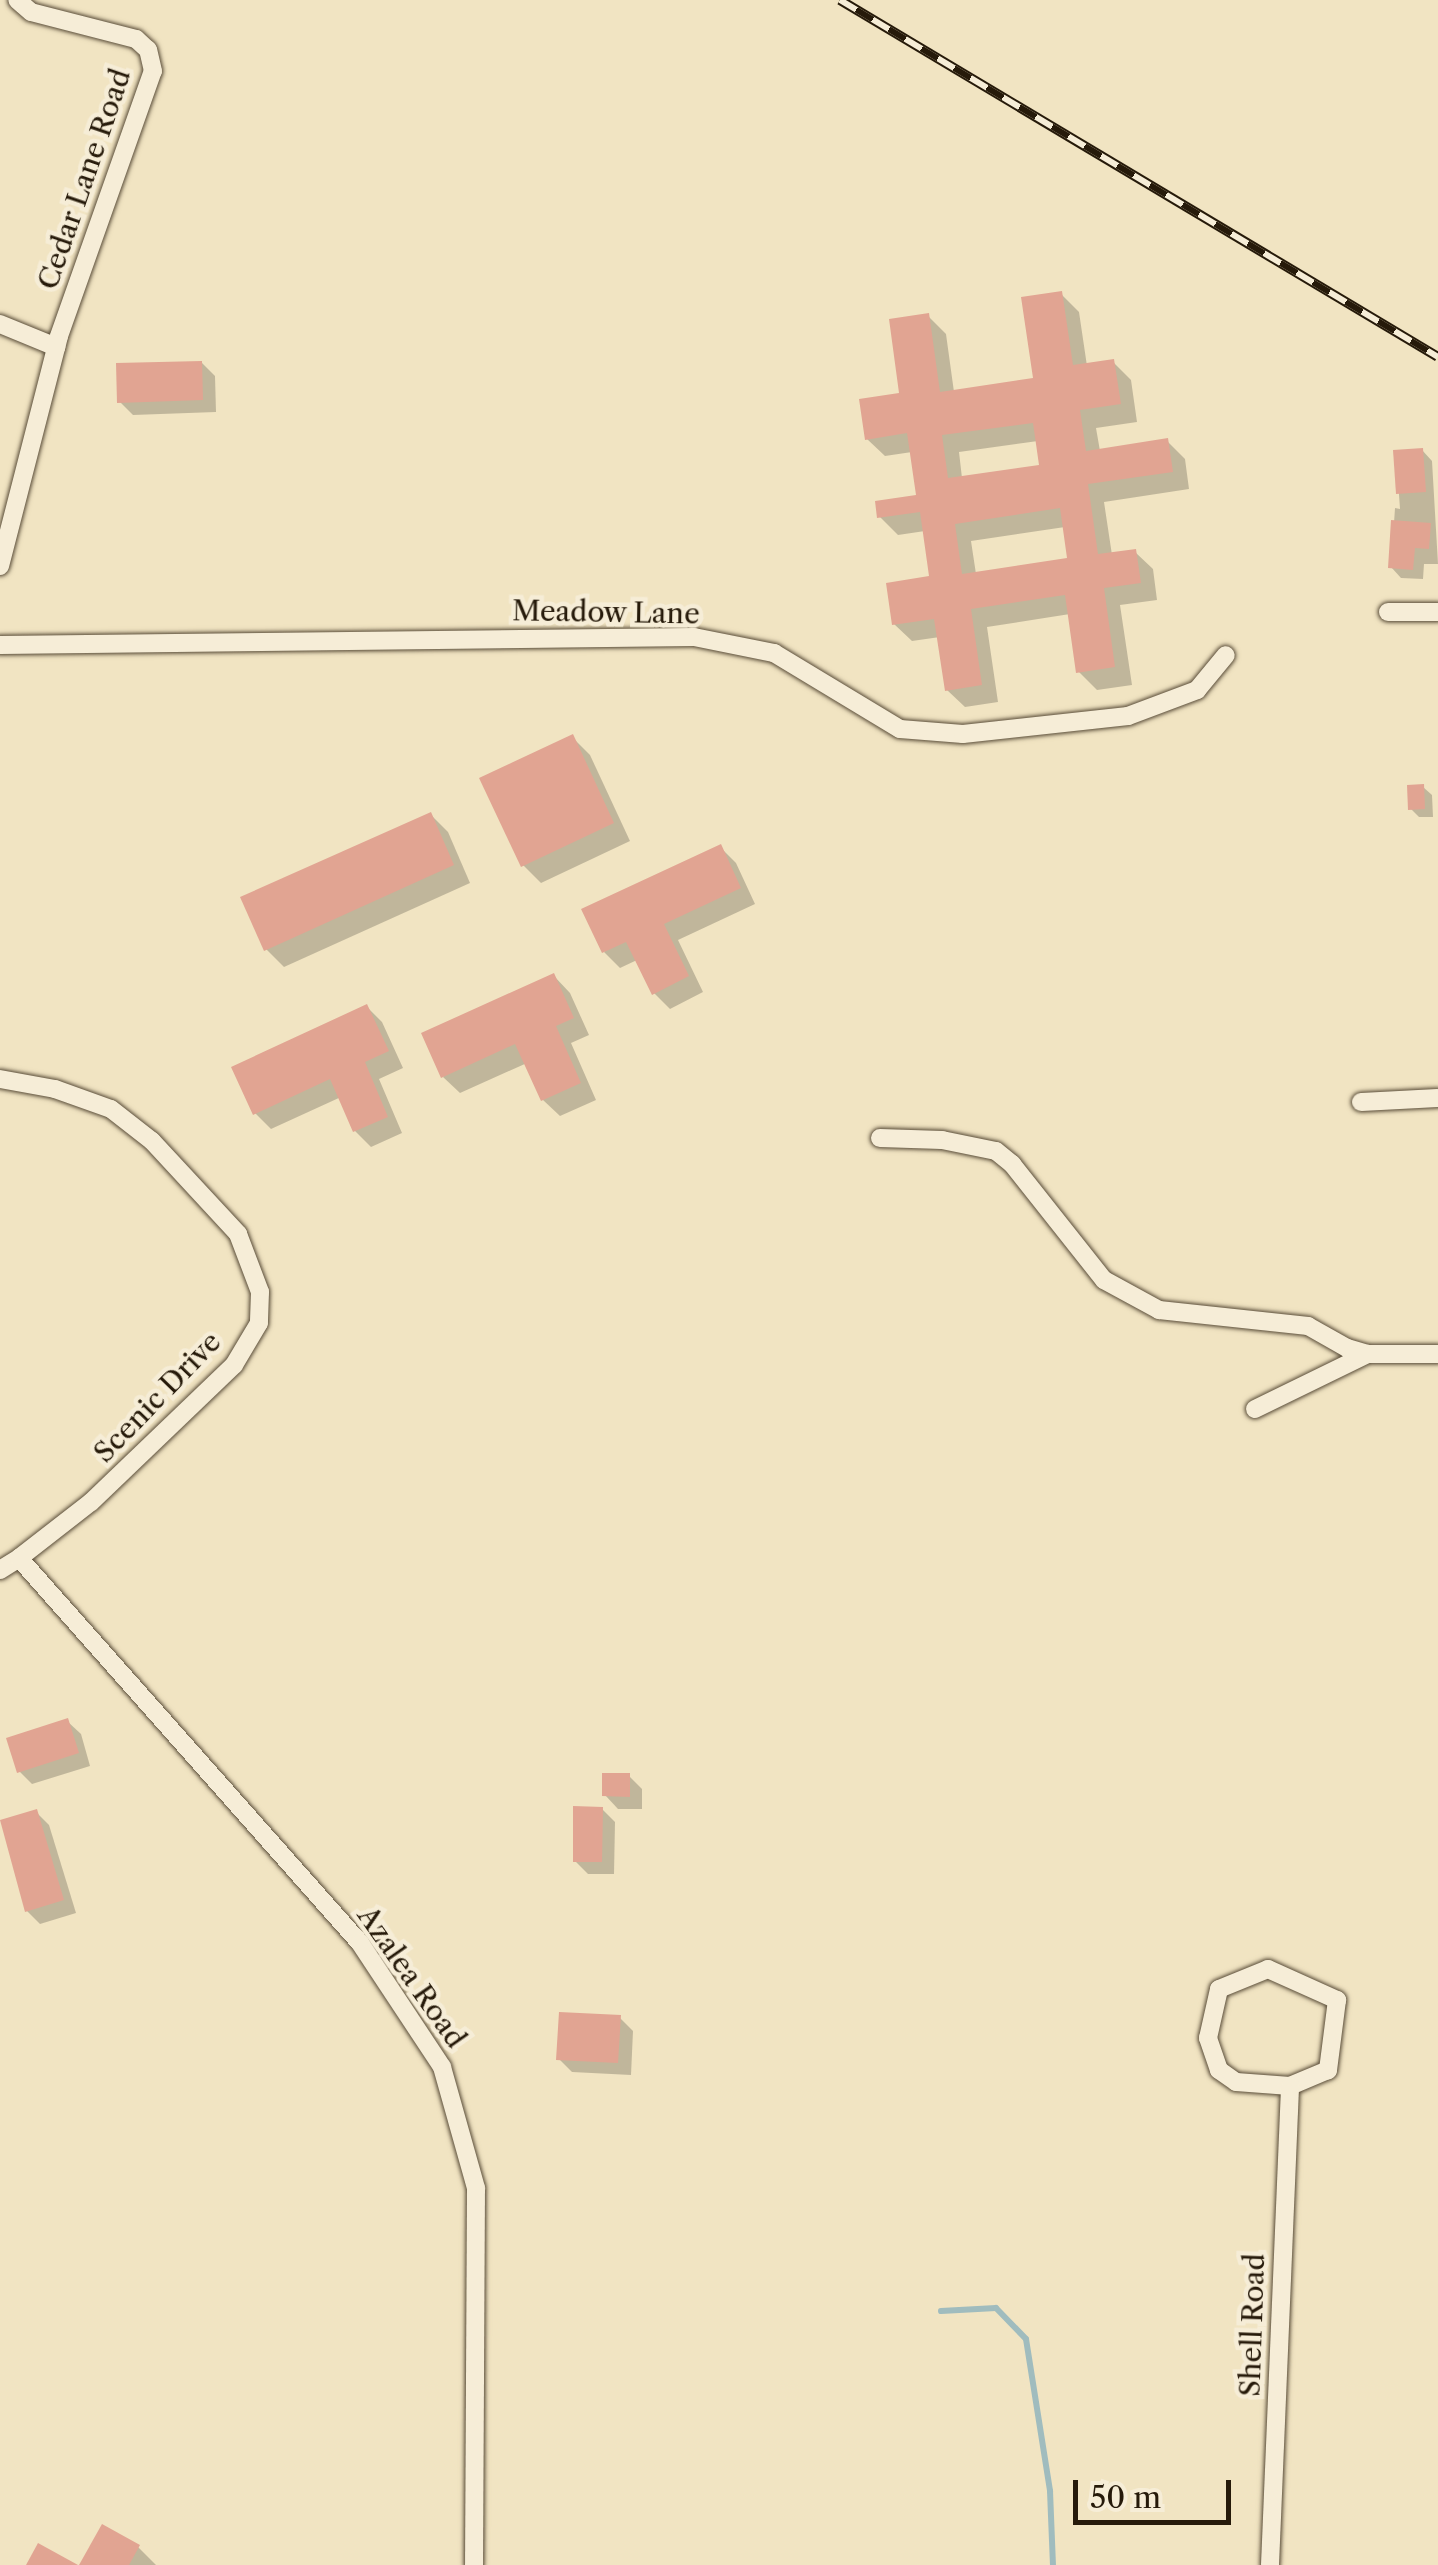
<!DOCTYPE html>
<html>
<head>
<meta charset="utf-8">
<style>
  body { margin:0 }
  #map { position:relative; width:1438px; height:2565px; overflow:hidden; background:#f1e4c2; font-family:"Libre Caslon Text",serif }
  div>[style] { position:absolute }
  .shadow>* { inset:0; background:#0003 }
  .stream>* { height:6px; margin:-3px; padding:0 3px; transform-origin:3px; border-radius:3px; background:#a0bcbe }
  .building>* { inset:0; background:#e1a492 }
  .roads { filter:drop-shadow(0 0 2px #594c38) drop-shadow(0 0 2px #594c38) }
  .minor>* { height:18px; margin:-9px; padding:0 9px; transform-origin:9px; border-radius:9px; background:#f6edd7 }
  .rail>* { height:10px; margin-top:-5px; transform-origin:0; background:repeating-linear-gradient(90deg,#f6edd7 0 19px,#261a0a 0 38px); box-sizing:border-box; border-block:2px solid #261a0a }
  span { translate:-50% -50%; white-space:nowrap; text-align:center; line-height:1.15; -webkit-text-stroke:9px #f6edd7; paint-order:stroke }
  .street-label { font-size:28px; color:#261a0a }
  .scale { position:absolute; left:1073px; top:2480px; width:158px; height:45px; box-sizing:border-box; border:5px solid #261a0a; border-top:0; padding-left:12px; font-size:30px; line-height:35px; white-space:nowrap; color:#261a0a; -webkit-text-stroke:8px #f6edd7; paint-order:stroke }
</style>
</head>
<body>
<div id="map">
  <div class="shadow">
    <i style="clip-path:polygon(evenodd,1061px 294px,1079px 312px,1087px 366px,1113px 362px,1131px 380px,1137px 422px,1096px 428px,1100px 451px,1167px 441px,1185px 459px,1189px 489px,1104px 502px,1112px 555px,1135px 552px,1153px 569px,1157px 600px,1120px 605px,1132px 685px,1097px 690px,1079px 672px,1070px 614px,987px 627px,998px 702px,965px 707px,947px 690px,940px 637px,912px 641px,894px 624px,932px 578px,925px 531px,898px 535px,880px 517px,919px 497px,912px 452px,885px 456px,867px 439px,902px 395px,928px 316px,946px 334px,954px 392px,1035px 380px,1061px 294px,1038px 441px,1042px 467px,962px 478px,959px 452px,1038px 441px,1061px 294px,1065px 527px,1070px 560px,976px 574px,971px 541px,1065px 527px)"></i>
    <i style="clip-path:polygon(202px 363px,215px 376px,216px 412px,133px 415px,120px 402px)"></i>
    <i style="clip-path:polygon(1422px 450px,1432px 461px,1438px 564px,1424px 564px,1423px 579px,1401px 578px,1391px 567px,1395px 508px,1400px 509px,1396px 452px)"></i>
    <i style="clip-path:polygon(572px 737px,590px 755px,630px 841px,541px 883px,523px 865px)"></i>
    <i style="clip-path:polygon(1423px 787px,1432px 795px,1433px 817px,1419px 817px,1411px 809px)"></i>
    <i style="clip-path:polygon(430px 814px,448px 832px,470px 883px,284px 967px,266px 949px)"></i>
    <i style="clip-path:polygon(720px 847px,736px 863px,755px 904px,678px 940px,703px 992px,670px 1009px,654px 993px,637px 960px,620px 968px,604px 952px)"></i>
    <i style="clip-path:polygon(554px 976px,570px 993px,589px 1035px,571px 1043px,596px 1100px,560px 1116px,543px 1100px,527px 1063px,460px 1093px,443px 1077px)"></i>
    <i style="clip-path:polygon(367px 1007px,382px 1022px,403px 1068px,379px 1079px,402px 1133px,371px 1147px,355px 1131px,341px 1097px,271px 1129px,255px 1113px)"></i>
    <i style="clip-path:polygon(67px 1721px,81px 1734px,90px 1766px,32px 1784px,19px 1771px)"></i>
    <i style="clip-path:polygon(629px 1776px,642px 1789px,642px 1809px,618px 1809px,605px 1795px)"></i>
    <i style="clip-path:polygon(602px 1809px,615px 1822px,614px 1874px,588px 1874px,575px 1861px)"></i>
    <i style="clip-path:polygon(36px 1812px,49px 1825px,76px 1913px,40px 1924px,27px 1911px)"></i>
    <i style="clip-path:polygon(620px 2018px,633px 2031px,631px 2075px,572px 2072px,559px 2059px)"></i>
    <i style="clip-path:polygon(138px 2547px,156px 2565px,82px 2565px)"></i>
  </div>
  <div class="stream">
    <i style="left:941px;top:2311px;width:55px;rotate:-3.1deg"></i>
    <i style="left:996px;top:2308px;width:43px;rotate:45.9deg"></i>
    <i style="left:1026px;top:2339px;width:154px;rotate:81deg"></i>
    <i style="left:1050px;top:2491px;width:74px;rotate:87.7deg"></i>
  </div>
  <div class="building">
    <i style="clip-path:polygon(evenodd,1062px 291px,1073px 365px,1114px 359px,1121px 404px,1080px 410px,1086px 451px,1168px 438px,1173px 472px,1088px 484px,1098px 554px,1136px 549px,1141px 583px,1104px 588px,1115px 667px,1076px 673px,1065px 595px,971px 609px,982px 685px,945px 691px,934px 619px,892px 625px,886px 583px,929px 576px,920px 512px,877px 518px,875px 501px,916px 495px,907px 433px,865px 440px,859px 399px,899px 393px,889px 319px,929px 313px,940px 392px,1033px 378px,1021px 297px,1062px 291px,1033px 423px,1039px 465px,948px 478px,942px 435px,1033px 423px,1062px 291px,1060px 508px,1067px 558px,962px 574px,955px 524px,1060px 508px)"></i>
    <i style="clip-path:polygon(202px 361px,203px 400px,117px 403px,116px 363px)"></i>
    <i style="clip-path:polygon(1423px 448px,1426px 492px,1396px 494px,1393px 450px)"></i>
    <i style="clip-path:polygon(1391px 520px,1431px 523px,1429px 549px,1415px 548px,1413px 570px,1388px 568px)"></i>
    <i style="clip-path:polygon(573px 734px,614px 823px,521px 867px,479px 778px)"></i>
    <i style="clip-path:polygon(1424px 784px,1425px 809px,1408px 810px,1407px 785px)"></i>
    <i style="clip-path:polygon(431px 812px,454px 865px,264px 951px,240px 897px)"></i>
    <i style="clip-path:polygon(721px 844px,741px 888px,664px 924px,689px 976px,652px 995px,626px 942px,602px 953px,581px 909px)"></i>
    <i style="clip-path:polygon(554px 973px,574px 1018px,556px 1026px,581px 1083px,541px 1101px,515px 1044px,441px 1078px,421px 1033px)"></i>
    <i style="clip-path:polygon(367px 1004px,389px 1051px,365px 1062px,388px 1117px,353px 1132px,330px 1079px,253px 1115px,231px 1067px)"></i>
    <i style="clip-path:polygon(68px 1718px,79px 1753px,17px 1773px,6px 1738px)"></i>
    <i style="clip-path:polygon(602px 1773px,630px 1773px,630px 1797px,602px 1796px)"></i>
    <i style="clip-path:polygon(573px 1806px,603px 1807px,602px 1862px,573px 1862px)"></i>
    <i style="clip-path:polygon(37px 1809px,64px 1900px,25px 1912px,0 1820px)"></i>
    <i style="clip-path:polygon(559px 2012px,621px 2015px,618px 2063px,556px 2060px)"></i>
    <i style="clip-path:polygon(102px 2524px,140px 2545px,129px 2565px,79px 2565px)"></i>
    <i style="clip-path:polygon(38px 2543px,78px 2565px,26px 2565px)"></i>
  </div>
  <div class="roads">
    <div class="minor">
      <i style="left:0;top:324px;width:61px;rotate:22.3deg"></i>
      <i style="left:0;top:566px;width:237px;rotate:-75.6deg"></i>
      <i style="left:59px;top:336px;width:281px;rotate:-70.5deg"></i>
      <i style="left:153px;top:71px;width:22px;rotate:-103deg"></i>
      <i style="left:148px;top:50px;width:16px;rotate:-137deg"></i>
      <i style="left:136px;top:39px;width:108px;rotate:-165.6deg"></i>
      <i style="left:31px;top:12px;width:18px;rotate:-139deg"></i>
      <i style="left:1388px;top:612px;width:50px"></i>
      <i style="left:0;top:645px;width:694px;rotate:-0.66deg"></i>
      <i style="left:694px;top:637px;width:82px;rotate:11.3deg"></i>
      <i style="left:774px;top:653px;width:147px;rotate:31.1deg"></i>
      <i style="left:900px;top:729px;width:63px;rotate:4.5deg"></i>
      <i style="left:963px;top:734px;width:166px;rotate:-6.2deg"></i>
      <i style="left:1128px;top:716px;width:74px;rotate:-20.6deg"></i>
      <i style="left:1197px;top:690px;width:45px;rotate:-50.4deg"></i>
      <i style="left:0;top:1079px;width:56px;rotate:10.3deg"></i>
      <i style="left:55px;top:1089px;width:59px;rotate:19.7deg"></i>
      <i style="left:111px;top:1109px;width:52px;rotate:38deg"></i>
      <i style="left:152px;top:1141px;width:127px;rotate:47.2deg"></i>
      <i style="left:238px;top:1234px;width:62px;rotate:69.2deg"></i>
      <i style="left:260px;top:1292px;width:31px;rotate:92deg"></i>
      <i style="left:259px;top:1323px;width:49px;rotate:120.8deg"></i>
      <i style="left:234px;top:1365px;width:198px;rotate:136.2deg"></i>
      <i style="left:91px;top:1502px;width:91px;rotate:142.1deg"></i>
      <i style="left:1361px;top:1102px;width:77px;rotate:-3deg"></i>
      <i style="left:880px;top:1138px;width:62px;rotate:1.8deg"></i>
      <i style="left:942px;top:1140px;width:55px;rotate:11.5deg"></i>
      <i style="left:996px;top:1151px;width:21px;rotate:39deg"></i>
      <i style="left:1012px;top:1164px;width:148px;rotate:51.6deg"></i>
      <i style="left:1104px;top:1280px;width:63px;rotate:28.6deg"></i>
      <i style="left:1159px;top:1310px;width:150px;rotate:6.1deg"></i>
      <i style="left:1308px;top:1326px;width:45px;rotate:29.4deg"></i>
      <i style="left:1347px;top:1348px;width:22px;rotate:16deg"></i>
      <i style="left:1368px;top:1354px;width:70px"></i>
      <i style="left:1255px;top:1409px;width:126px;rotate:-26deg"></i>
      <i style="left:0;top:1570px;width:22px;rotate:-32deg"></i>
      <i style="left:19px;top:1558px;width:514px;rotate:48.47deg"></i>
      <i style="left:360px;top:1943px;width:149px;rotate:56.5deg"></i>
      <i style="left:442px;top:2067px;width:126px;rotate:74.3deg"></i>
      <i style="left:476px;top:2188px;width:377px;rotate:90.3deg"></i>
      <i style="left:1268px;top:1969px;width:76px;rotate:24.2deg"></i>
      <i style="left:1337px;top:2000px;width:71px;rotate:97.3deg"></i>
      <i style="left:1328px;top:2070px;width:41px;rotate:157.2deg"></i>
      <i style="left:1290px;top:2086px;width:54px;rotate:-175.8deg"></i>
      <i style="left:1236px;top:2082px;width:21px;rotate:-145deg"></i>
      <i style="left:1219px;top:2070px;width:34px;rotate:-109deg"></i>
      <i style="left:1208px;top:2038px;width:50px;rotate:-77.3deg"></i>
      <i style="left:1219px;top:1989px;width:53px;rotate:-22.2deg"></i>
      <i style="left:1270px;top:2565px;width:479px;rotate:-87.6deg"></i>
    </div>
  </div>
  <div class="rail">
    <i style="left:840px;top:0;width:696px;rotate:30.84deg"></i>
  </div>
  <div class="street-label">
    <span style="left:84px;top:179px;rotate:-71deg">Cedar Lane Road</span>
    <span style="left:606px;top:612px;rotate:1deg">Meadow Lane</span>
    <span style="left:157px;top:1397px;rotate:-46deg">Scenic Drive</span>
    <span style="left:412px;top:1977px;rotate:55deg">Azalea Road</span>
    <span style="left:1252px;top:2325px;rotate:-88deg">Shell Road</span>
  </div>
  <div class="scale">50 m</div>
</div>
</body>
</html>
